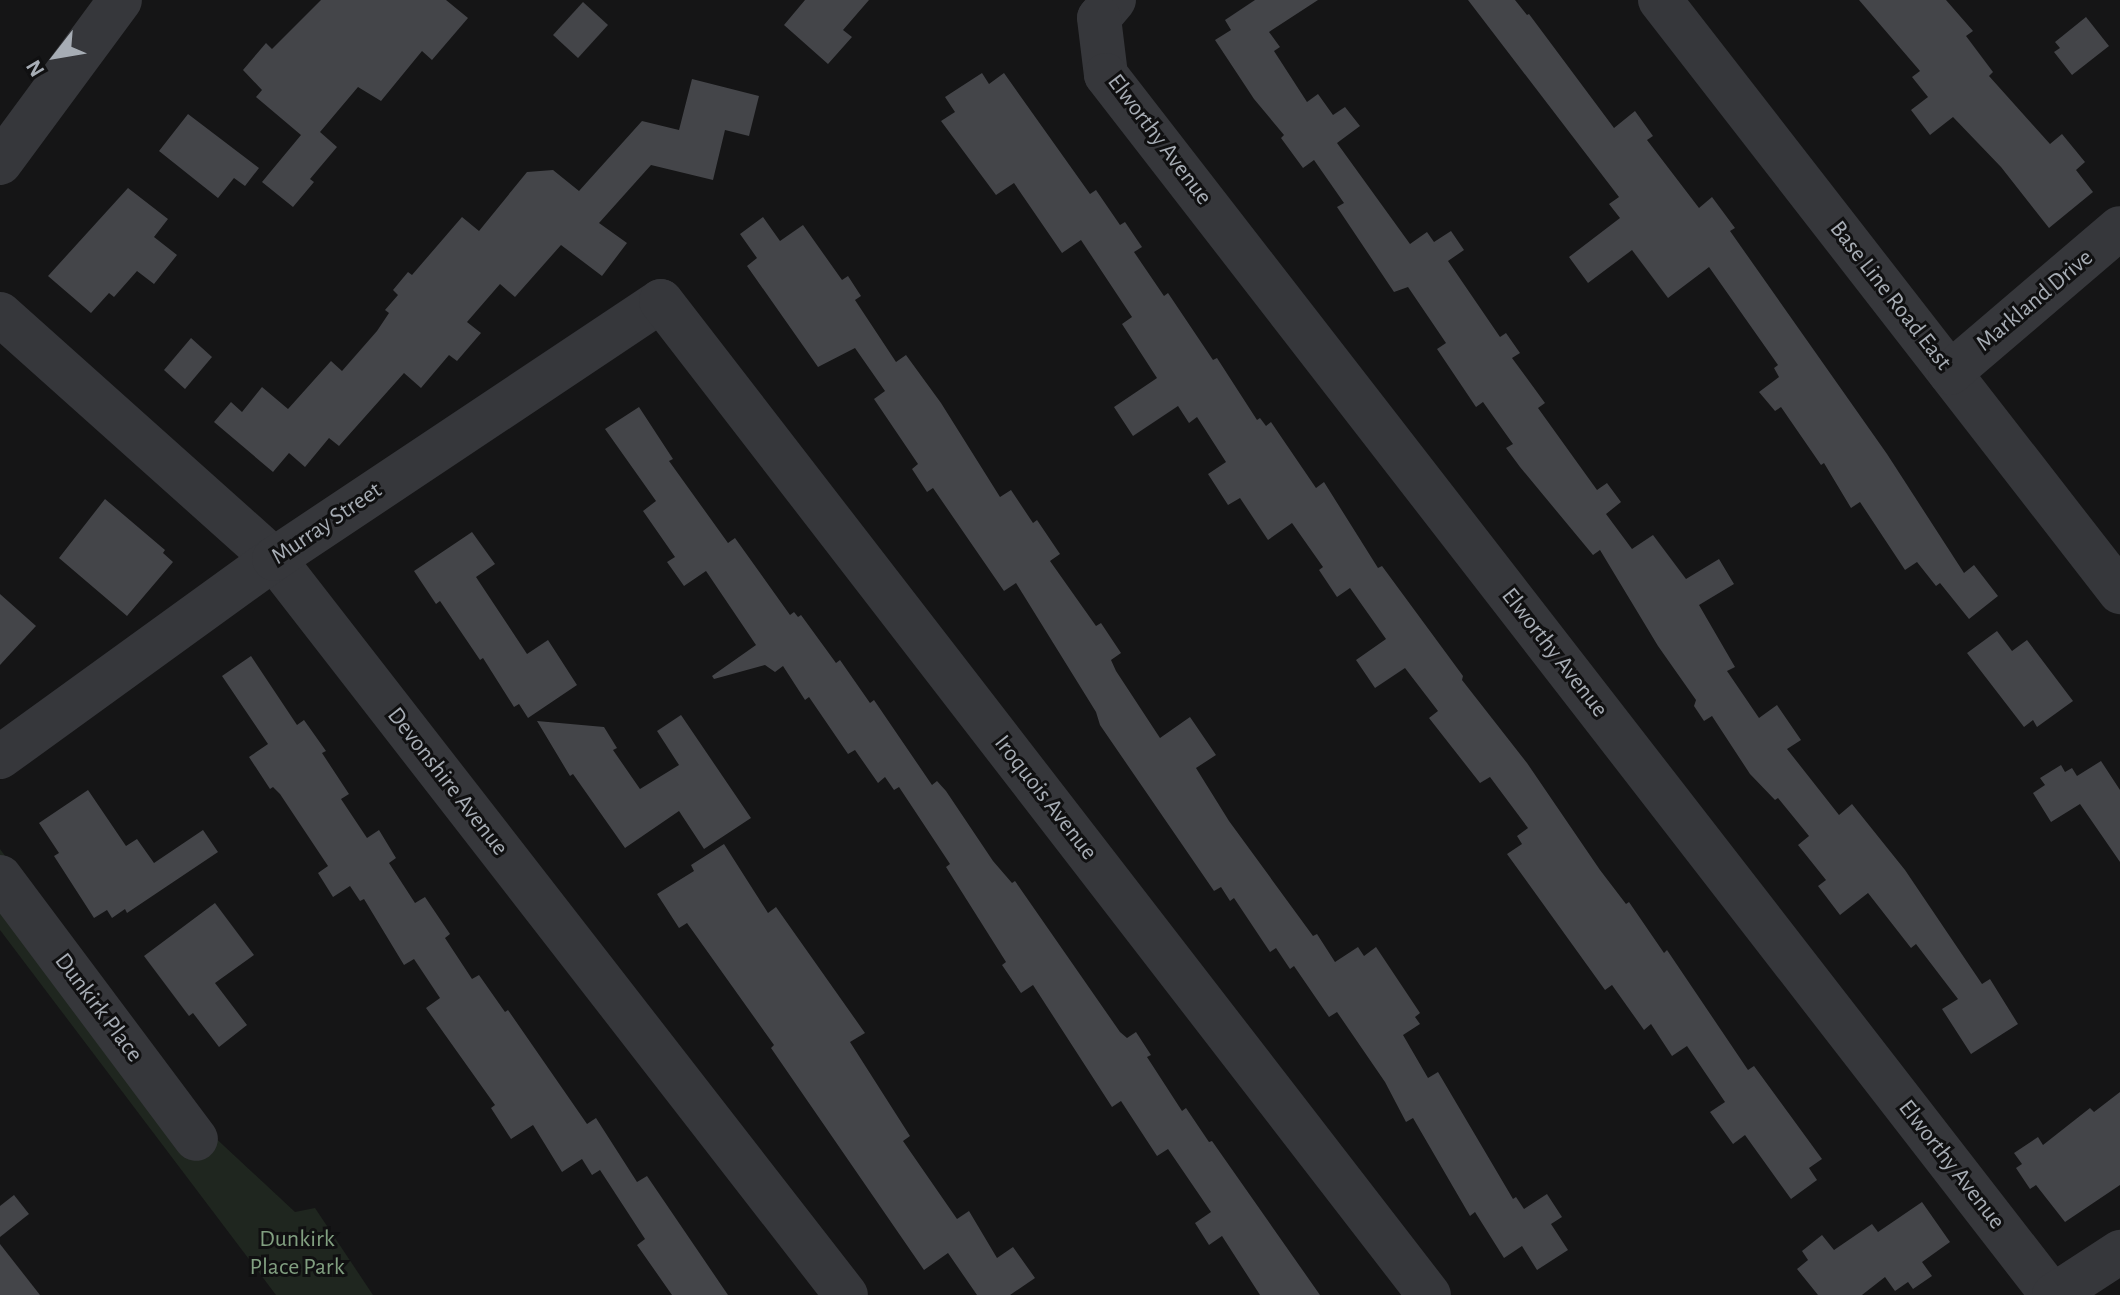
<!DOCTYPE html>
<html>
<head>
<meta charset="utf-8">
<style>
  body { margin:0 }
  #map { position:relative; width:2120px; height:1295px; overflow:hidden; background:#151516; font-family:"Alegreya Sans",sans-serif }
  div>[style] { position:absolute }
  .green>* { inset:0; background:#1f261f }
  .building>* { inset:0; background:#444549 }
  .minor>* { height:44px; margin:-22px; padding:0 22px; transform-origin:22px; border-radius:22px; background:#36373b }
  span { translate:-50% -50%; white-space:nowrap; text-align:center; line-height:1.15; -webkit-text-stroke:6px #101011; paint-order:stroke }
  .street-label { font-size:24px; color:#a7adb5 }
  .park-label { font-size:24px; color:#819f80 }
  .north { position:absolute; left:16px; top:16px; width:80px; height:80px; -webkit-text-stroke:6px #101011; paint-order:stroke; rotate:239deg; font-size:22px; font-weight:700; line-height:32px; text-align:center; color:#a7adb5 }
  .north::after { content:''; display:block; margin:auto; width:28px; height:36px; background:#a7adb5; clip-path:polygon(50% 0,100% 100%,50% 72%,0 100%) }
</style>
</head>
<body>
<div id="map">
  <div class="green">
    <i style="clip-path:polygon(0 849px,208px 1131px,295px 1212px,315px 1208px,373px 1295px,276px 1295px,0 930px)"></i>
  </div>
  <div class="building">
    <i style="clip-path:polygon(321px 0,446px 0,468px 18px,432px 60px,422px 51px,381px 101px,358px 87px,320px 132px,337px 147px,310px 179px,314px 182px,293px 207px,262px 182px,301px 135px,256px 97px,262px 90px,243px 70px,266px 43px,272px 49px)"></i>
    <i style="clip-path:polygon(805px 0,869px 0,843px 30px,852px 37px,828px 64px,784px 25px)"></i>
    <i style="clip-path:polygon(1255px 0,1318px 0,1269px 32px,1280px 47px,1274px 51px,1307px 102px,1318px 94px,1333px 115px,1345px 107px,1360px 126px,1337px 143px,1410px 244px,1427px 232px,1434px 242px,1451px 231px,1464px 250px,1448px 261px,1500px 337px,1506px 333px,1520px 353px,1512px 358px,1545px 403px,1538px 408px,1579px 465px,1597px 490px,1607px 483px,1621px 502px,1606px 514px,1632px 549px,1653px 535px,1686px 579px,1719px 559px,1734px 584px,1699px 605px,1735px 667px,1727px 671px,1759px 718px,1777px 705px,1801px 740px,1787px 749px,1839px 815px,1852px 804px,1905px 870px,1982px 984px,1990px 979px,2018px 1024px,1971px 1054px,1942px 1009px,1958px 999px,1916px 944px,1911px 948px,1868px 893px,1840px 915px,1818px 886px,1826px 880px,1798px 845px,1809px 836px,1778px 798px,1775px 800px,1750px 774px,1712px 716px,1704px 721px,1694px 706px,1696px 700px,1658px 646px,1600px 550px,1593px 555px,1520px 467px,1506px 448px,1513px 444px,1483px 402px,1476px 407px,1437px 349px,1446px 343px,1408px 287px,1394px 292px,1337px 207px,1344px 203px,1314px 160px,1303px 168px,1281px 138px,1284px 135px,1254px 99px,1215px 40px,1231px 30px,1225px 20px)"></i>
    <i style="clip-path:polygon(1468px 0,1515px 0,1527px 15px,1529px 14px,1614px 128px,1635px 111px,1653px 136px,1647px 140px,1699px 208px,1712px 197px,1735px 228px,1730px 231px,1887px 454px,1964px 573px,1974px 565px,1998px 596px,1969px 619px,1940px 583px,1936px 586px,1917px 562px,1905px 570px,1860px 502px,1851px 508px,1824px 463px,1821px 465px,1781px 407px,1775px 411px,1759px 392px,1779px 377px,1774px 368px,1778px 365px,1709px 267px,1668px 298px,1632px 250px,1588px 283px,1569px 257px,1620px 218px,1609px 204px,1619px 197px)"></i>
    <i style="clip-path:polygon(1859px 0,1946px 0,1973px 31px,1966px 36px,1993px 72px,1989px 76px,2050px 144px,2062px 134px,2085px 162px,2076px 170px,2093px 192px,2049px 228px,2001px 167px,1953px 117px,1930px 135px,1911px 110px,1928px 97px,1912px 77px,1920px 71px)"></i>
    <i style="clip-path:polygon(583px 2px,608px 25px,578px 58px,553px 35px)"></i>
    <i style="clip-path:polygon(2086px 17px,2109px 46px,2072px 75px,2054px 52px,2060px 48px,2055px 42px)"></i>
    <i style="clip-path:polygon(982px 73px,989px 84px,1004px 73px,1090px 194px,1096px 190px,1120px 225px,1125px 222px,1142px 247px,1134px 252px,1164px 296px,1168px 293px,1213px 360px,1217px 358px,1257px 420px,1260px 418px,1266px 426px,1271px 422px,1316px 488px,1324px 482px,1378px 568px,1382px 566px,1463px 676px,1462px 680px,1527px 763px,1600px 870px,1626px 904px,1629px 902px,1664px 953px,1667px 950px,1748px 1070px,1754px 1066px,1822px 1159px,1809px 1168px,1817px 1180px,1791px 1199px,1745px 1135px,1733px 1144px,1710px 1112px,1725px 1102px,1687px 1046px,1672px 1056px,1651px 1024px,1644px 1030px,1612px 985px,1605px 990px,1507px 854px,1522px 844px,1517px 836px,1528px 828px,1490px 777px,1480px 783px,1429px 718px,1438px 711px,1405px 668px,1375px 688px,1356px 660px,1386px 639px,1350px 588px,1337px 597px,1319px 570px,1323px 567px,1292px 523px,1268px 540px,1240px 498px,1228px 505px,1208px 474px,1226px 462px,1197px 417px,1189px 423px,1178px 406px,1133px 436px,1114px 407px,1157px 378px,1122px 324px,1132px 317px,1081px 240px,1062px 253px,1014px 183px,996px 195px,941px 121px,955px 112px,945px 97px)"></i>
    <i style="clip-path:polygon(692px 79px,759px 96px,749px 136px,725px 130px,713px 180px,651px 165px,599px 223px,627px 243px,602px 276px,561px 245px,515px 297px,500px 284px,467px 322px,481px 333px,457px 361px,449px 355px,421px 388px,404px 373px,339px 446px,329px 438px,305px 467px,289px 453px,273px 472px,214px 422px,231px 402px,242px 412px,262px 387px,288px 409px,331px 361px,342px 371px,377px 331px,389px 313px,385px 310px,398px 295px,393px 290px,408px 272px,412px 275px,462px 217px,479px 231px,527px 172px,553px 170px,579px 191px,642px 121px,679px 130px)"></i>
    <i style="clip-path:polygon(188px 114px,259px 168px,245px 186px,234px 178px,218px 198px,159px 151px)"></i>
    <i style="clip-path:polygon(128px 188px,168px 219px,154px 237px,177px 255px,154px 284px,137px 271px,114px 297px,109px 293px,91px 313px,48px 276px)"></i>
    <i style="clip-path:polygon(763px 217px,780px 241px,803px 225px,842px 280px,848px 276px,861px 296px,855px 300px,896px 362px,906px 355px,941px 403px,1000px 497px,1011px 490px,1033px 523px,1037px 520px,1060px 554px,1050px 561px,1096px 626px,1101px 623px,1121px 653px,1111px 660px,1116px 671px,1160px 738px,1190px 717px,1216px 755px,1196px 768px,1229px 821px,1313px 936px,1317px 934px,1335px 962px,1358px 947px,1364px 956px,1376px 947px,1420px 1013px,1415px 1017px,1420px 1024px,1403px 1035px,1428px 1078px,1438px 1072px,1513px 1199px,1516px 1197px,1524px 1209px,1547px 1194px,1562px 1217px,1551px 1224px,1568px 1250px,1537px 1270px,1522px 1246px,1504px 1258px,1475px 1212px,1470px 1216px,1413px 1118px,1406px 1122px,1385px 1082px,1337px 1012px,1329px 1017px,1294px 966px,1290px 969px,1276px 948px,1270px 952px,1234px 898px,1230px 901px,1221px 887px,1214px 891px,1100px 725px,1096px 712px,1016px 583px,1004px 591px,933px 488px,927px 492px,912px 469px,918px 464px,874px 399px,885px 391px,855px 348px,818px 367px,747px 266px,757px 258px,740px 234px)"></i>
    <i style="clip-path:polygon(191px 338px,212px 357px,185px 389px,164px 370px)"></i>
    <i style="clip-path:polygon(639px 407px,673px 459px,669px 461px,728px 543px,735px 538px,790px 615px,794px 612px,798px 617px,801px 615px,836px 663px,840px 660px,870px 703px,874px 700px,932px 785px,937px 781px,946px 791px,993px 861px,1012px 883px,1015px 881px,1120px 1032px,1127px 1038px,1136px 1032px,1151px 1055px,1147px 1057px,1182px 1111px,1186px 1108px,1209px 1142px,1212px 1141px,1320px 1295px,1260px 1295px,1222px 1236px,1209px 1245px,1195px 1223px,1211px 1212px,1168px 1149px,1157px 1156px,1121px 1101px,1112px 1107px,1033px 985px,1021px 993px,1002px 965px,1006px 962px,946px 867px,950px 864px,899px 787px,894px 790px,885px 777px,878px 783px,855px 750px,848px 754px,809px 697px,805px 700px,783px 666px,775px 672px,765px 665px,714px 679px,712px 676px,756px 645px,706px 571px,684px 586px,667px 562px,675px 557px,643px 511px,656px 501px,605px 429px)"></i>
    <i style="clip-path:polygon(105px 499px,165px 550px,163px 553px,173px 562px,127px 616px,59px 558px)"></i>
    <i style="clip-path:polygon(472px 532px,495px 564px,476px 577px,527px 654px,548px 640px,577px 685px,528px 718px,519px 704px,514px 707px,483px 658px,480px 660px,440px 601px,436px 604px,414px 571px)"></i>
    <i style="clip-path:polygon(0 594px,36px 626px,0 665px)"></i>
    <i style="clip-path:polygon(1997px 631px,2012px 651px,2027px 640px,2073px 701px,2037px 727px,2033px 720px,2024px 727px,1967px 653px)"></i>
    <i style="clip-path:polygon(251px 656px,297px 725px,304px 720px,326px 751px,322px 753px,349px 794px,341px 799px,367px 838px,379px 830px,396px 858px,389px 863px,415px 903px,425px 897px,450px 934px,445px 938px,472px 979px,479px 975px,505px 1012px,508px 1010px,587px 1124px,596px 1118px,637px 1182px,647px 1176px,728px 1295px,672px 1295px,637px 1245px,645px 1239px,600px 1170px,592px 1175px,582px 1159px,562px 1172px,533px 1125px,511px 1139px,491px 1108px,495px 1105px,426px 1008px,440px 998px,414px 959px,404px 965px,364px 899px,360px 901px,350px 886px,333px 897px,318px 873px,328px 866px,280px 794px,273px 787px,270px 789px,249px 757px,268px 744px,222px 676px)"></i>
    <i style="clip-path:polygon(681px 715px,751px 818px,704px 849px,679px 811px,625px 848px,573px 774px,570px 776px,537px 721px,604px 727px,617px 748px,613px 750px,640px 789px,679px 765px,657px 731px)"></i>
    <i style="clip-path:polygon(2101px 761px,2120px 790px,2120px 862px,2080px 804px,2051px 822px,2033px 793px,2045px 785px,2040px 778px,2061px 765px,2065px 772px,2072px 768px,2077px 776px)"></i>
    <i style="clip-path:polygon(88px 790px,126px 846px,137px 839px,154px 863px,203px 830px,218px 852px,127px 913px,125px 909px,112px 918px,107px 910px,94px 918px,54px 856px,59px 853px,39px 823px)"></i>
    <i style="clip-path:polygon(724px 844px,768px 913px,776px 907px,865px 1033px,850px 1042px,910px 1136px,903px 1141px,957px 1219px,969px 1211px,997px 1258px,1013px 1247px,1035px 1278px,1010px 1295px,977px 1295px,948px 1253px,924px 1270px,771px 1048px,774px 1045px,687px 923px,679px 928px,657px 894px,694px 871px,691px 865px)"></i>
    <i style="clip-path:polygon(215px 903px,254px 955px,215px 983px,247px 1025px,219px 1047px,193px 1013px,189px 1016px,144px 956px)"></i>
    <i style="clip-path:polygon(2120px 1092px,2120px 1185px,2065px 1222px,2036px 1185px,2030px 1189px,2016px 1168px,2022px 1164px,2014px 1153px,2038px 1137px,2043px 1145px,2090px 1108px,2094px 1112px)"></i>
    <i style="clip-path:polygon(14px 1195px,29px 1214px,0 1237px,0 1206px)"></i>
    <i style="clip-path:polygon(1922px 1202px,1950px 1242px,1922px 1262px,1932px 1276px,1913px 1289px,1908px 1282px,1895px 1291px,1885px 1277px,1862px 1295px,1818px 1295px,1797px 1269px,1808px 1260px,1802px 1251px,1822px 1235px,1834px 1250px,1872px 1224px,1878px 1232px)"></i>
    <i style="clip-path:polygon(0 1244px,40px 1295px,0 1295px)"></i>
  </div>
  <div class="minor">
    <i style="left:1114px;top:0;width:23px;rotate:130deg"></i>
    <i style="left:1099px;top:18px;width:57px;rotate:83deg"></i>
    <i style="left:1106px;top:75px;width:1544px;rotate:52.21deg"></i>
    <i style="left:1660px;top:0;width:750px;rotate:52.15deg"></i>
    <i style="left:0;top:163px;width:202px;rotate:-53.6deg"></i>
    <i style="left:0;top:314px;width:368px;rotate:41.8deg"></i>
    <i style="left:274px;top:559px;width:932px;rotate:52.15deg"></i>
    <i style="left:1950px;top:373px;width:223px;rotate:-40.5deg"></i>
    <i style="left:0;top:757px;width:338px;rotate:-35.9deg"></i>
    <i style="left:274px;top:559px;width:465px;rotate:-33.7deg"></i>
    <i style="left:661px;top:301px;width:1256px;rotate:52.31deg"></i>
    <i style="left:0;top:877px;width:327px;rotate:53.2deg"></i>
    <i style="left:2054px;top:1295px;width:79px;rotate:-33.1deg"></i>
  </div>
  <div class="street-label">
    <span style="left:1159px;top:140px;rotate:53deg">Elworthy Avenue</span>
    <span style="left:1890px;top:296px;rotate:52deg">Base Line Road East</span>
    <span style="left:2035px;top:301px;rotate:-40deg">Markland Drive</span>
    <span style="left:327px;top:524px;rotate:-34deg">Murray Street</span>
    <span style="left:1554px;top:653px;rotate:52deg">Elworthy Avenue</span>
    <span style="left:447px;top:782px;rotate:52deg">Devonshire Avenue</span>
    <span style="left:1045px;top:798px;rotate:52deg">Iroquois Avenue</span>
    <span style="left:98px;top:1008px;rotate:53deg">Dunkirk Place</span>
    <span style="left:1951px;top:1165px;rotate:52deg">Elworthy Avenue</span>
  </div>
  <div class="park-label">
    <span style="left:297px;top:1254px">Dunkirk<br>Place Park</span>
  </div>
  <div class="north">N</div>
</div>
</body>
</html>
